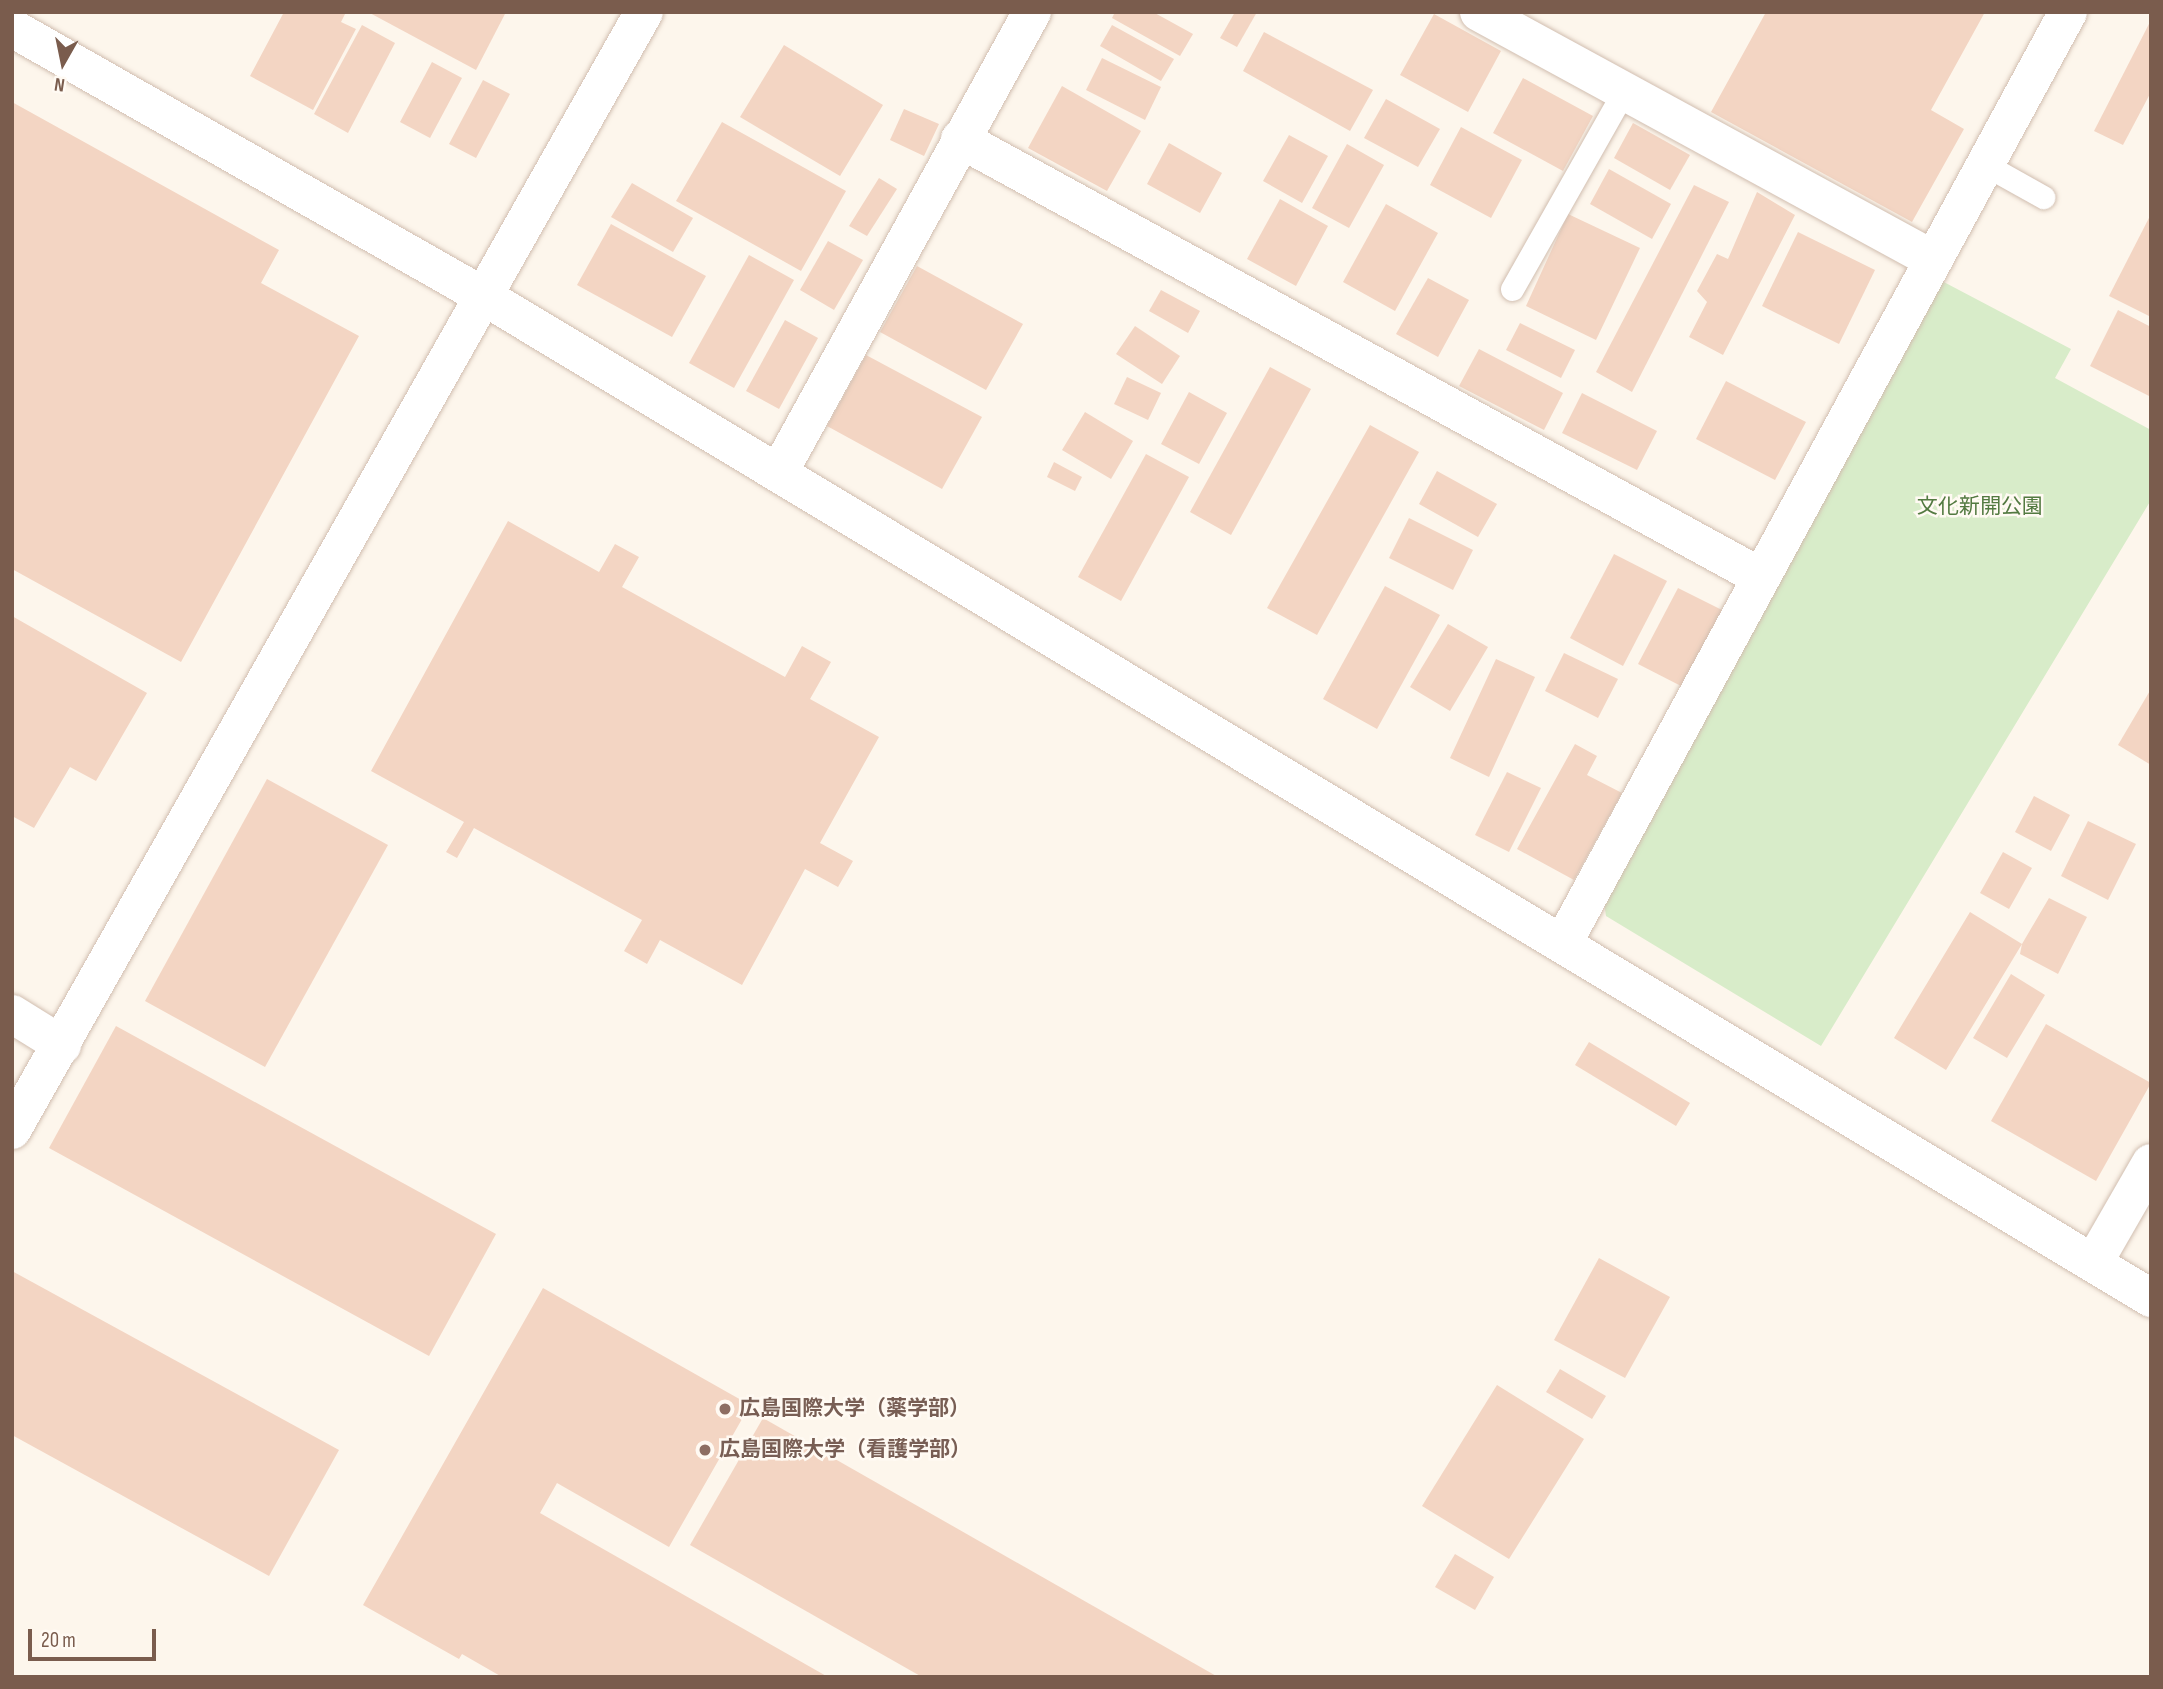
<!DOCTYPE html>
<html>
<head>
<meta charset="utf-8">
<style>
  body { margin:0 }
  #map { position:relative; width:2163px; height:1689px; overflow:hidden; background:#fdf6ec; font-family:"Sofia Sans Condensed","Noto Sans JP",sans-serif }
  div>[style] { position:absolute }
  .green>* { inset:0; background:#d8ecc9 }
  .building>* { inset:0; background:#f3d5c3 }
  .roads { filter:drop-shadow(0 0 2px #d1beb0) drop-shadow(0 0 2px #d1beb0) }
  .service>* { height:23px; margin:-11.5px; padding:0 11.5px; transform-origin:11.5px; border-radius:11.5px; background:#fff }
  .minor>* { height:38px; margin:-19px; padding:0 19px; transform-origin:19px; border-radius:19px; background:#fff }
  .tertiary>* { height:38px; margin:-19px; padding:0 19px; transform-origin:19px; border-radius:19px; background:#fff }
  .dots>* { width:19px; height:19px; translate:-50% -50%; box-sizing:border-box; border:4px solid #fffaf3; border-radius:50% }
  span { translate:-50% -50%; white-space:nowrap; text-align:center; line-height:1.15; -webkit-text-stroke:5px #fffaf3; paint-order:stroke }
  .park-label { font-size:21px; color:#537a41 }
  .education-label { font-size:21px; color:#785e54; font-weight:700 }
  .left { translate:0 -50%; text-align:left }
  .frame { position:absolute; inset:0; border:14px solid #7a5c4d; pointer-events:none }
  .north { position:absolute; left:28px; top:28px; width:70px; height:70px; -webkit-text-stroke:5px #fffaf3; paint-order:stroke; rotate:189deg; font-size:19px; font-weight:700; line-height:28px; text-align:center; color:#7a5c4d }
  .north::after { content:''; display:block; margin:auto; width:24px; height:32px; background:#7a5c4d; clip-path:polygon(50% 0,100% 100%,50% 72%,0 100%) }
  .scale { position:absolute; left:28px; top:1629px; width:128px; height:32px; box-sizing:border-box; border:4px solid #7a5c4d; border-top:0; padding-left:9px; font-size:21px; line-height:24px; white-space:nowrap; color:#7a5c4d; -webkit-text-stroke:5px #fffaf3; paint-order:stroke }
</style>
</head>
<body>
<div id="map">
  <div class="green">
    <i style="clip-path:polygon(1940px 280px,2071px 349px,2055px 378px,2151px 430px,2151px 500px,1821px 1046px,1606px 916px,1604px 903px)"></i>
  </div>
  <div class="building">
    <i style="clip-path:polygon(284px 12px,346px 12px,341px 22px,356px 29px,313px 110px,250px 76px)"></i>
    <i style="clip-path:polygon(368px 12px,506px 12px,476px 70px)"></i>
    <i style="clip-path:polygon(1115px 12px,1153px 12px,1193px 34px,1180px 56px,1112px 18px)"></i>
    <i style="clip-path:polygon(1235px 12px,1257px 12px,1237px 47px,1220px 38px)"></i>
    <i style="clip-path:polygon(1766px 12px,1985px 12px,1931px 110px,1964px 129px,1912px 222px,1711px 112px)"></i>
    <i style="clip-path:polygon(1434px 14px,1501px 51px,1468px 112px,1400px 75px)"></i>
    <i style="clip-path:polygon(2151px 20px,2151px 92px,2123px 145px,2094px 131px)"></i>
    <i style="clip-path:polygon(362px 25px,395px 43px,348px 133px,314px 114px)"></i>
    <i style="clip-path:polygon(1112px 25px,1174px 59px,1161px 81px,1100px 46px)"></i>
    <i style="clip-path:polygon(1264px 32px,1373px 90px,1350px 131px,1243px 71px)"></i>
    <i style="clip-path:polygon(784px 45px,883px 105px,840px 176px,740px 117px)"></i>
    <i style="clip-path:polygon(1102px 58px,1161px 87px,1145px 120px,1086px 90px)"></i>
    <i style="clip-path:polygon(432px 62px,462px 78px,430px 138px,400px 122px)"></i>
    <i style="clip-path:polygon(1523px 78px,1593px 116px,1563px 171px,1493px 133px)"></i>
    <i style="clip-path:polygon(483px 80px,510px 94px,476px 158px,449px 144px)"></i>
    <i style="clip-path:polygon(1062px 86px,1141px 131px,1107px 191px,1028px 148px)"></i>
    <i style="clip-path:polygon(1386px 99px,1440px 129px,1418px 167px,1364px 138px)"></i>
    <i style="clip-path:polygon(12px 102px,279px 250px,261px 283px,359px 336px,181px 662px,12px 569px)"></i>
    <i style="clip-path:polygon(904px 109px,939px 124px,924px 156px,890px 140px)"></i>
    <i style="clip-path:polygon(722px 122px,846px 191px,801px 271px,676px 201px)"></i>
    <i style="clip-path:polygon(1633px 123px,1690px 155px,1670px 190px,1614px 158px)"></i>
    <i style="clip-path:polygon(1461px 127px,1522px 160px,1491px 218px,1430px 185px)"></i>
    <i style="clip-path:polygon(1289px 135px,1328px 156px,1302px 203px,1263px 181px)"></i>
    <i style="clip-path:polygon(1169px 143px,1222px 173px,1200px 213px,1147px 184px)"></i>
    <i style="clip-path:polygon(1347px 144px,1384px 165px,1349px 228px,1312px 208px)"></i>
    <i style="clip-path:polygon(1609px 169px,1671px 204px,1652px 239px,1590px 204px)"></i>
    <i style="clip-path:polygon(879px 178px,897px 189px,867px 236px,849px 226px)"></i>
    <i style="clip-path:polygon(632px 183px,693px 218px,673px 252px,611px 217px)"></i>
    <i style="clip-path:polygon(1694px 185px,1729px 202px,1632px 392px,1596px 372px)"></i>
    <i style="clip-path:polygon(1757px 192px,1795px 215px,1723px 355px,1689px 337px,1707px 302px,1697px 291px,1717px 254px,1728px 259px)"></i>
    <i style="clip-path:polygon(1280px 199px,1328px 226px,1296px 286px,1247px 259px)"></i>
    <i style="clip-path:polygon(1386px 204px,1438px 233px,1395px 311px,1343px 282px)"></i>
    <i style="clip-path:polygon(1568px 214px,1640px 248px,1596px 340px,1526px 306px)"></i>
    <i style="clip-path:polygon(2151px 214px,2151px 317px,2109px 296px)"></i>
    <i style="clip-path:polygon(611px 224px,706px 276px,672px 337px,577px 285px)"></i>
    <i style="clip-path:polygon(1798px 232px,1875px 270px,1839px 344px,1762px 306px)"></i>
    <i style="clip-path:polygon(828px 241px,863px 260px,834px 310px,800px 290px)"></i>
    <i style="clip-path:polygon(749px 255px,794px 280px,734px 388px,689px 363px)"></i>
    <i style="clip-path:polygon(917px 266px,1023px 324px,986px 390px,880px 332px)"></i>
    <i style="clip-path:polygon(1428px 278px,1469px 300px,1438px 357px,1396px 334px)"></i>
    <i style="clip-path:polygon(1161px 290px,1200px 311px,1188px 333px,1149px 311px)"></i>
    <i style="clip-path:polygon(2118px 310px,2151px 327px,2151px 397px,2090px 366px)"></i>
    <i style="clip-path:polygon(785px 320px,818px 338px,779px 409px,746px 391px)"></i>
    <i style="clip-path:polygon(1520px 323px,1575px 350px,1561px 378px,1506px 350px)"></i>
    <i style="clip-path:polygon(1135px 326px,1180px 356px,1162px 384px,1116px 354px)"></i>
    <i style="clip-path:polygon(1479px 349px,1563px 393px,1544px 430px,1459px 386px)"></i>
    <i style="clip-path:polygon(866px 355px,982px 417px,942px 489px,827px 426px)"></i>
    <i style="clip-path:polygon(1270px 367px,1311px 389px,1231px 535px,1190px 512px)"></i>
    <i style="clip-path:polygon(1127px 377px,1161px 393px,1148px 420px,1114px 404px)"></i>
    <i style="clip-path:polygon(1726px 381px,1806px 422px,1775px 480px,1696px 439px)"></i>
    <i style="clip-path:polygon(1189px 392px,1227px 413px,1199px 464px,1161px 444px)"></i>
    <i style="clip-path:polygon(1582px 393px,1657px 431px,1637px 470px,1562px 433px)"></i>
    <i style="clip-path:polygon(1085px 412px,1133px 441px,1111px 479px,1062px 450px)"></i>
    <i style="clip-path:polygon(1370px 425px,1419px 452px,1317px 635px,1267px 608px)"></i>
    <i style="clip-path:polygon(1146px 454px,1189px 477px,1121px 601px,1078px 577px)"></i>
    <i style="clip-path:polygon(1054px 462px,1082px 477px,1075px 491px,1047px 477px)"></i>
    <i style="clip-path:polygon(1437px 471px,1497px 504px,1478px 537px,1419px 504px)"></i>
    <i style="clip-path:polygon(1409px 518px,1473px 550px,1453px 590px,1389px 558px)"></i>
    <i style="clip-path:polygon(508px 521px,599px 572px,615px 544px,639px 557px,622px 587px,785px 677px,802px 646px,831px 662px,810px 699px,879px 737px,820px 843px,853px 861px,838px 887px,805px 869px,742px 985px,660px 940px,647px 964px,624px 951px,642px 920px,474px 828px,457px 858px,446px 852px,464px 822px,371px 771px)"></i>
    <i style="clip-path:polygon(1614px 554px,1667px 581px,1623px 666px,1570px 638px)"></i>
    <i style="clip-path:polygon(1385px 586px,1440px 615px,1377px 729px,1323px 699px)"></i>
    <i style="clip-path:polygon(1678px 588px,1722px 610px,1681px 686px,1638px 664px)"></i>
    <i style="clip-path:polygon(12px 616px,147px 693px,96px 781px,70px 767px,34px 828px,12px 816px)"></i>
    <i style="clip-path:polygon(1448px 624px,1488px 647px,1450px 711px,1410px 687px)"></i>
    <i style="clip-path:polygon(1564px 653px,1618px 679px,1598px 718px,1545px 691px)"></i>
    <i style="clip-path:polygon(1496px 659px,1535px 677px,1489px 777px,1450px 758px)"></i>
    <i style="clip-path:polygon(2151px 689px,2151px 765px,2118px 745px)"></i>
    <i style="clip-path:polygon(1575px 744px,1597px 756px,1587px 775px,1622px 793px,1574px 880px,1517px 849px)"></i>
    <i style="clip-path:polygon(1507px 772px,1541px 788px,1509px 852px,1475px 835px)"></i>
    <i style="clip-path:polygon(267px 779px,388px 845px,265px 1067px,145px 1001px)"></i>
    <i style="clip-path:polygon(2034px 796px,2070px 815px,2051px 851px,2015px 832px)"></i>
    <i style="clip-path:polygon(2088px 821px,2136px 844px,2108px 900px,2061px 876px)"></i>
    <i style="clip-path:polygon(2003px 852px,2032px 868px,2009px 909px,1980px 893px)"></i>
    <i style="clip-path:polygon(2049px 898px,2087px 917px,2058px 974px,2020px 954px,2022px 944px,1946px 1070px,1894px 1038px,1970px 912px,2022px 944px)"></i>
    <i style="clip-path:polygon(2011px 974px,2045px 995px,2007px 1058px,1973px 1038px)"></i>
    <i style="clip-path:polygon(2046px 1024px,2151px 1083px,2096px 1181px,1991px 1121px)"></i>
    <i style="clip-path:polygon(116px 1026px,496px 1234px,429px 1356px,49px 1148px)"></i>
    <i style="clip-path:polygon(1589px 1042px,1690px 1103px,1676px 1126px,1575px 1065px)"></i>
    <i style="clip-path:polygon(1599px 1258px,1670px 1297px,1625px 1378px,1554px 1340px)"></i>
    <i style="clip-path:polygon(12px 1271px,339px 1450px,269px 1576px,12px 1435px)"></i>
    <i style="clip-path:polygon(543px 1288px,750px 1405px,669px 1547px,557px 1483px,540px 1513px,828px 1677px,502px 1677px,462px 1654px,459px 1659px,363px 1605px)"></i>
    <i style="clip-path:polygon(1560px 1369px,1606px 1396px,1592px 1419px,1546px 1392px)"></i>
    <i style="clip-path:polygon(1497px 1385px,1584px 1439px,1509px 1559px,1422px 1506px)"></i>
    <i style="clip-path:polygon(763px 1418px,1218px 1677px,922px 1677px,690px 1545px)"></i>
    <i style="clip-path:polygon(1455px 1554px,1494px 1577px,1475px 1610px,1435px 1587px)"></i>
  </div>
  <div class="roads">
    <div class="service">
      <i style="left:1984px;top:164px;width:68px;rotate:29.2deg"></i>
      <i style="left:1512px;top:289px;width:227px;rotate:-60.5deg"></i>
    </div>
    <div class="minor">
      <i style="left:1479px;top:12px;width:516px;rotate:28.6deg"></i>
      <i style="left:960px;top:139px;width:911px;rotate:28.68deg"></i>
      <i style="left:779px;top:472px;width:525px;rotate:-61.19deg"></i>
      <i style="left:1563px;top:943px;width:1059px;rotate:-61.52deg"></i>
      <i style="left:12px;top:1014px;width:59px;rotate:31.8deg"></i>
      <i style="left:2094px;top:1262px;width:114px;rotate:-60.1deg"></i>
    </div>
    <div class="tertiary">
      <i style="left:12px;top:28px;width:544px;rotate:29.63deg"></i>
      <i style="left:485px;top:297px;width:1944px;rotate:31deg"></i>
      <i style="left:12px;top:1130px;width:1284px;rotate:-60.52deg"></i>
    </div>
  </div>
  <div class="dots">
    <i style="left:725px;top:1409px;background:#8d6e63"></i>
    <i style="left:705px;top:1450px;background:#8d6e63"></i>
  </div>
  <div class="park-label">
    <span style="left:1980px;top:507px">文化新開公園</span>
  </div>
  <div class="education-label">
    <span class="left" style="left:739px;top:1409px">広島国際大学（薬学部）</span>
    <span class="left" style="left:719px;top:1450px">広島国際大学（看護学部）</span>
  </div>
  <div class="frame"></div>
  <div class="north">N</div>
  <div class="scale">20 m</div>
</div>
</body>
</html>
